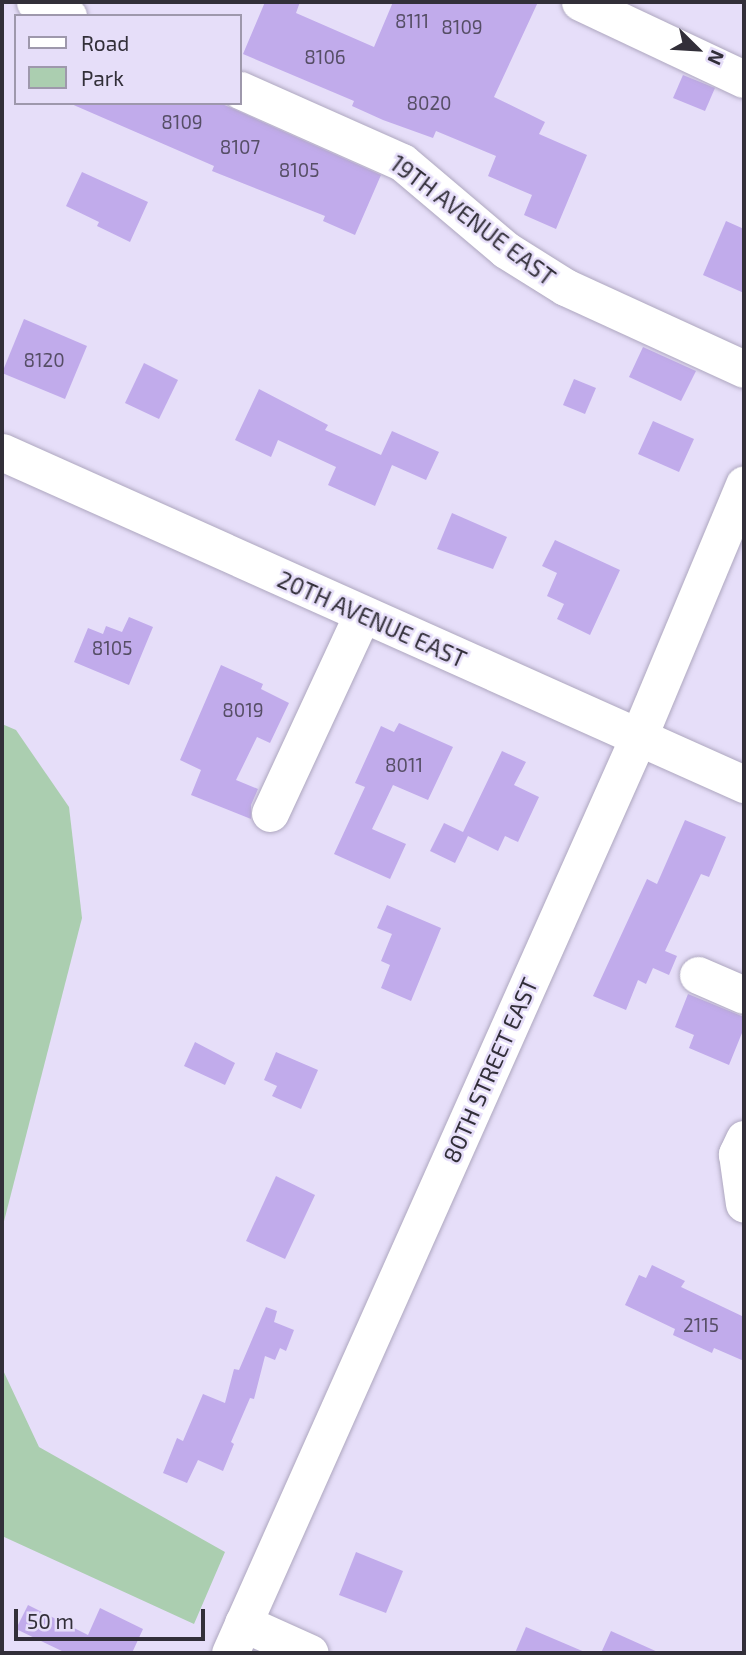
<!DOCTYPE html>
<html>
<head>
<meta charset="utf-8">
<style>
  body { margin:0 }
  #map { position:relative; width:746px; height:1655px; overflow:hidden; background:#e6def9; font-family:"Exo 2",sans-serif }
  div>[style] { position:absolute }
  .green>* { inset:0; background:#abceb0 }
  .building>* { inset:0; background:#c1abeb }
  .roads { filter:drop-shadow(0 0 2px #aea7bf) drop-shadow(0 0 2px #aea7bf) }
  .minor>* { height:37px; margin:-18.5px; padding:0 18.5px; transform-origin:18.5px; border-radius:18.5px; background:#fff }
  span { translate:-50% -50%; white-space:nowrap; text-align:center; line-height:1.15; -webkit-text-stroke:5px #e6def9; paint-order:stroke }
  .number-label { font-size:19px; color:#564e66 }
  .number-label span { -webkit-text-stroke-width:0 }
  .street-label { font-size:23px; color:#322f39 }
  .frame { position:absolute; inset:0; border:4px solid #322f39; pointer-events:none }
  .legend { position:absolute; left:14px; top:14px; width:228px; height:91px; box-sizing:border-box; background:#e6def9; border:2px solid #9e98ac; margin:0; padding:9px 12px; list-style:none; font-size:21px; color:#322f39 }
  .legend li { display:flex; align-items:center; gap:14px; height:35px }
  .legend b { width:35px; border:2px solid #9e98ac }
  .north { position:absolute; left:662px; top:14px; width:70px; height:70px; -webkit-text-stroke:5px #e6def9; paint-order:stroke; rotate:114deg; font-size:19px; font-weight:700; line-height:28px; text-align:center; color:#322f39 }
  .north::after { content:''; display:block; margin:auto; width:24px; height:32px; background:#322f39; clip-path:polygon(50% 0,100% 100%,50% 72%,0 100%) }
  .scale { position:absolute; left:14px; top:1609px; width:191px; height:32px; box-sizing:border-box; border:4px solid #322f39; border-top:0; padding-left:9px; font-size:21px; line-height:24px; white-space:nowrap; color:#322f39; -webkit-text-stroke:5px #e6def9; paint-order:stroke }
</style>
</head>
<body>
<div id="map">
  <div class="green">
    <i style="clip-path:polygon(2px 724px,16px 730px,69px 807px,82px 918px,2px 1229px)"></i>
    <i style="clip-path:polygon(2px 1368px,39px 1447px,225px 1552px,194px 1624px,2px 1536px)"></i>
  </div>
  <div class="building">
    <i style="clip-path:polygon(265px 2px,300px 2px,296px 13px,374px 47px,393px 2px,538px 2px,494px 97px,545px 122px,539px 134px,587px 155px,556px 229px,524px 215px,532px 195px,488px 176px,496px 156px,436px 131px,433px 138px,383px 120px,352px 106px,354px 101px,243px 54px)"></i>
    <i style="clip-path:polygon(683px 75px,715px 88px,705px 111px,673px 98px)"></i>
    <i style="clip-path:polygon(69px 103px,220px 103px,381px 175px,355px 235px,323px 221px,325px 216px,212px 171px,214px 166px)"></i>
    <i style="clip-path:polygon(82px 172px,148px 202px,130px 242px,97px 226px,99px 222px,66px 206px)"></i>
    <i style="clip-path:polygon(726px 221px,744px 229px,744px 293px,703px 275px)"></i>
    <i style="clip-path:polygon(24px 319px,87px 346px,65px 399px,2px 373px)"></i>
    <i style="clip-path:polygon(643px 347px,696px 371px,681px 401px,629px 377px)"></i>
    <i style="clip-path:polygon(144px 363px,178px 380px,159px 419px,125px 403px)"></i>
    <i style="clip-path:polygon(574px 379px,596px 388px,585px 414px,563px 405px)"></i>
    <i style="clip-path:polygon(259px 389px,328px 425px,325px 430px,381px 455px,392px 431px,439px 452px,426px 480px,392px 465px,375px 506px,328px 485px,336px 467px,278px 440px,271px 457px,235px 440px)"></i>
    <i style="clip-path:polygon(653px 421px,694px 439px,679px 472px,638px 454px)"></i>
    <i style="clip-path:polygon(452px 513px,507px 537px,493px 569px,437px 549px)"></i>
    <i style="clip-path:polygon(555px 540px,620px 570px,590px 635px,557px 619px,564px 604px,547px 596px,557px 573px,542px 566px)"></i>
    <i style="clip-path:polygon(129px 617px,153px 627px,129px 685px,74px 662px,88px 628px,103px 634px,106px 626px,122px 632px)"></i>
    <i style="clip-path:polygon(221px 665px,263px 684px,261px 689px,289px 703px,270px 743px,257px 737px,236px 780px,258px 789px,251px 805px,251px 819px,191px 795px,201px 770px,180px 760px)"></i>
    <i style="clip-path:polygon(399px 723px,453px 747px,428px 800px,393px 785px,372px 829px,406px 844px,390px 879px,334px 854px,365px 787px,355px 783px,381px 726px,394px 732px)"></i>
    <i style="clip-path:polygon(502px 751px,526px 762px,514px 785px,539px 797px,518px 842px,505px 836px,498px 851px,468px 836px,455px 863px,430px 851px,444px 823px,463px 832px)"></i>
    <i style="clip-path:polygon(685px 820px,726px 837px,709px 877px,701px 874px,665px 951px,677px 956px,669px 975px,653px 968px,646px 984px,638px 980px,626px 1010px,593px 996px,647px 879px,657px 884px)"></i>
    <i style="clip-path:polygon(387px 905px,441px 928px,411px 1001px,381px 988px,390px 965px,381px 961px,392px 934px,377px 928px)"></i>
    <i style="clip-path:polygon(688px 994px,744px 1017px,744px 1028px,729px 1065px,689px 1048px,694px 1035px,675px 1027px)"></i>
    <i style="clip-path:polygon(195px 1042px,235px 1063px,225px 1085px,184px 1066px)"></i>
    <i style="clip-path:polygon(276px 1052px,318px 1070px,301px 1109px,272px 1096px,277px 1086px,264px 1080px)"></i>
    <i style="clip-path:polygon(276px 1176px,315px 1195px,285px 1259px,246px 1241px)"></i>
    <i style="clip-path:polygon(652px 1265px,685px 1281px,681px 1287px,744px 1317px,744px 1361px,714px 1348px,712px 1353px,673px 1335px,675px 1329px,625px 1305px,639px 1275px,646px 1278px)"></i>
    <i style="clip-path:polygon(266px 1307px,277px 1311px,274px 1322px,294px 1330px,286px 1351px,280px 1348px,275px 1360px,265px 1356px,254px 1399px,250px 1398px,231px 1442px,234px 1444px,223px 1471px,198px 1460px,187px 1483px,163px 1473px,177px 1438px,183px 1441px,203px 1394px,225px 1403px,234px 1369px,239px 1370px)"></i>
    <i style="clip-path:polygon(356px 1552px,403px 1571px,386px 1613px,339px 1595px)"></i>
    <i style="clip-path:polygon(28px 1605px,88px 1635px,100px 1608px,143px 1629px,132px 1653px,66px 1653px,16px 1629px)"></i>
    <i style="clip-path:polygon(526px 1627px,587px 1653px,515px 1653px)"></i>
    <i style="clip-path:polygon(611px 1631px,660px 1653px,601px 1653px)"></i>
  </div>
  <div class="roads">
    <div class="minor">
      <i style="left:35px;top:2px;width:36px;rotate:23deg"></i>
      <i style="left:580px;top:2px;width:181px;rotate:25.2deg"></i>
      <i style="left:240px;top:90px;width:177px;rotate:24deg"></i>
      <i style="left:402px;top:162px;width:136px;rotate:40.2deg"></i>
      <i style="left:506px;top:250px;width:70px;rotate:32.1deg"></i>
      <i style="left:565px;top:287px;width:197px;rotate:24.6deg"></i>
      <i style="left:2px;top:452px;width:813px;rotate:24.11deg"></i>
      <i style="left:270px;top:813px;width:218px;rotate:-65.1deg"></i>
      <i style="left:698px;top:975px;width:50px;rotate:23.5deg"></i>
      <i style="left:744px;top:1139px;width:17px;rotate:115deg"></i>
      <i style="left:737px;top:1154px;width:50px;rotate:82deg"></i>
      <i style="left:243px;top:1623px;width:73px;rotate:24.1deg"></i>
      <i style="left:230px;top:1653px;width:1002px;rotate:-65.97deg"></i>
      <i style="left:638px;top:738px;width:275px;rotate:-67.3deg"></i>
    </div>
  </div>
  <div class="number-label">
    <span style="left:412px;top:21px">8111</span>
    <span style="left:462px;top:27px">8109</span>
    <span style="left:325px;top:57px">8106</span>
    <span style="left:429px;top:103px">8020</span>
    <span style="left:182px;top:122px">8109</span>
    <span style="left:240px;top:147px">8107</span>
    <span style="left:299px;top:170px">8105</span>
    <span style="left:44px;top:360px">8120</span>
    <span style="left:112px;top:648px">8105</span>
    <span style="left:243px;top:710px">8019</span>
    <span style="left:404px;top:765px">8011</span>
    <span style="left:701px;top:1325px">2115</span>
  </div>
  <div class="street-label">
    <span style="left:473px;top:220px;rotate:37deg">19TH AVENUE EAST</span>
    <span style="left:372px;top:619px;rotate:24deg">20TH AVENUE EAST</span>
    <span style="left:490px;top:1070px;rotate:-66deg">80TH STREET EAST</span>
  </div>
  <div class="frame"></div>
  <ul class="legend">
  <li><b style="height:9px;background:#fff"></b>Road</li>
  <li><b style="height:19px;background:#abceb0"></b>Park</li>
  </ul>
  <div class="north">N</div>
  <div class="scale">50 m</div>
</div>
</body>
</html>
